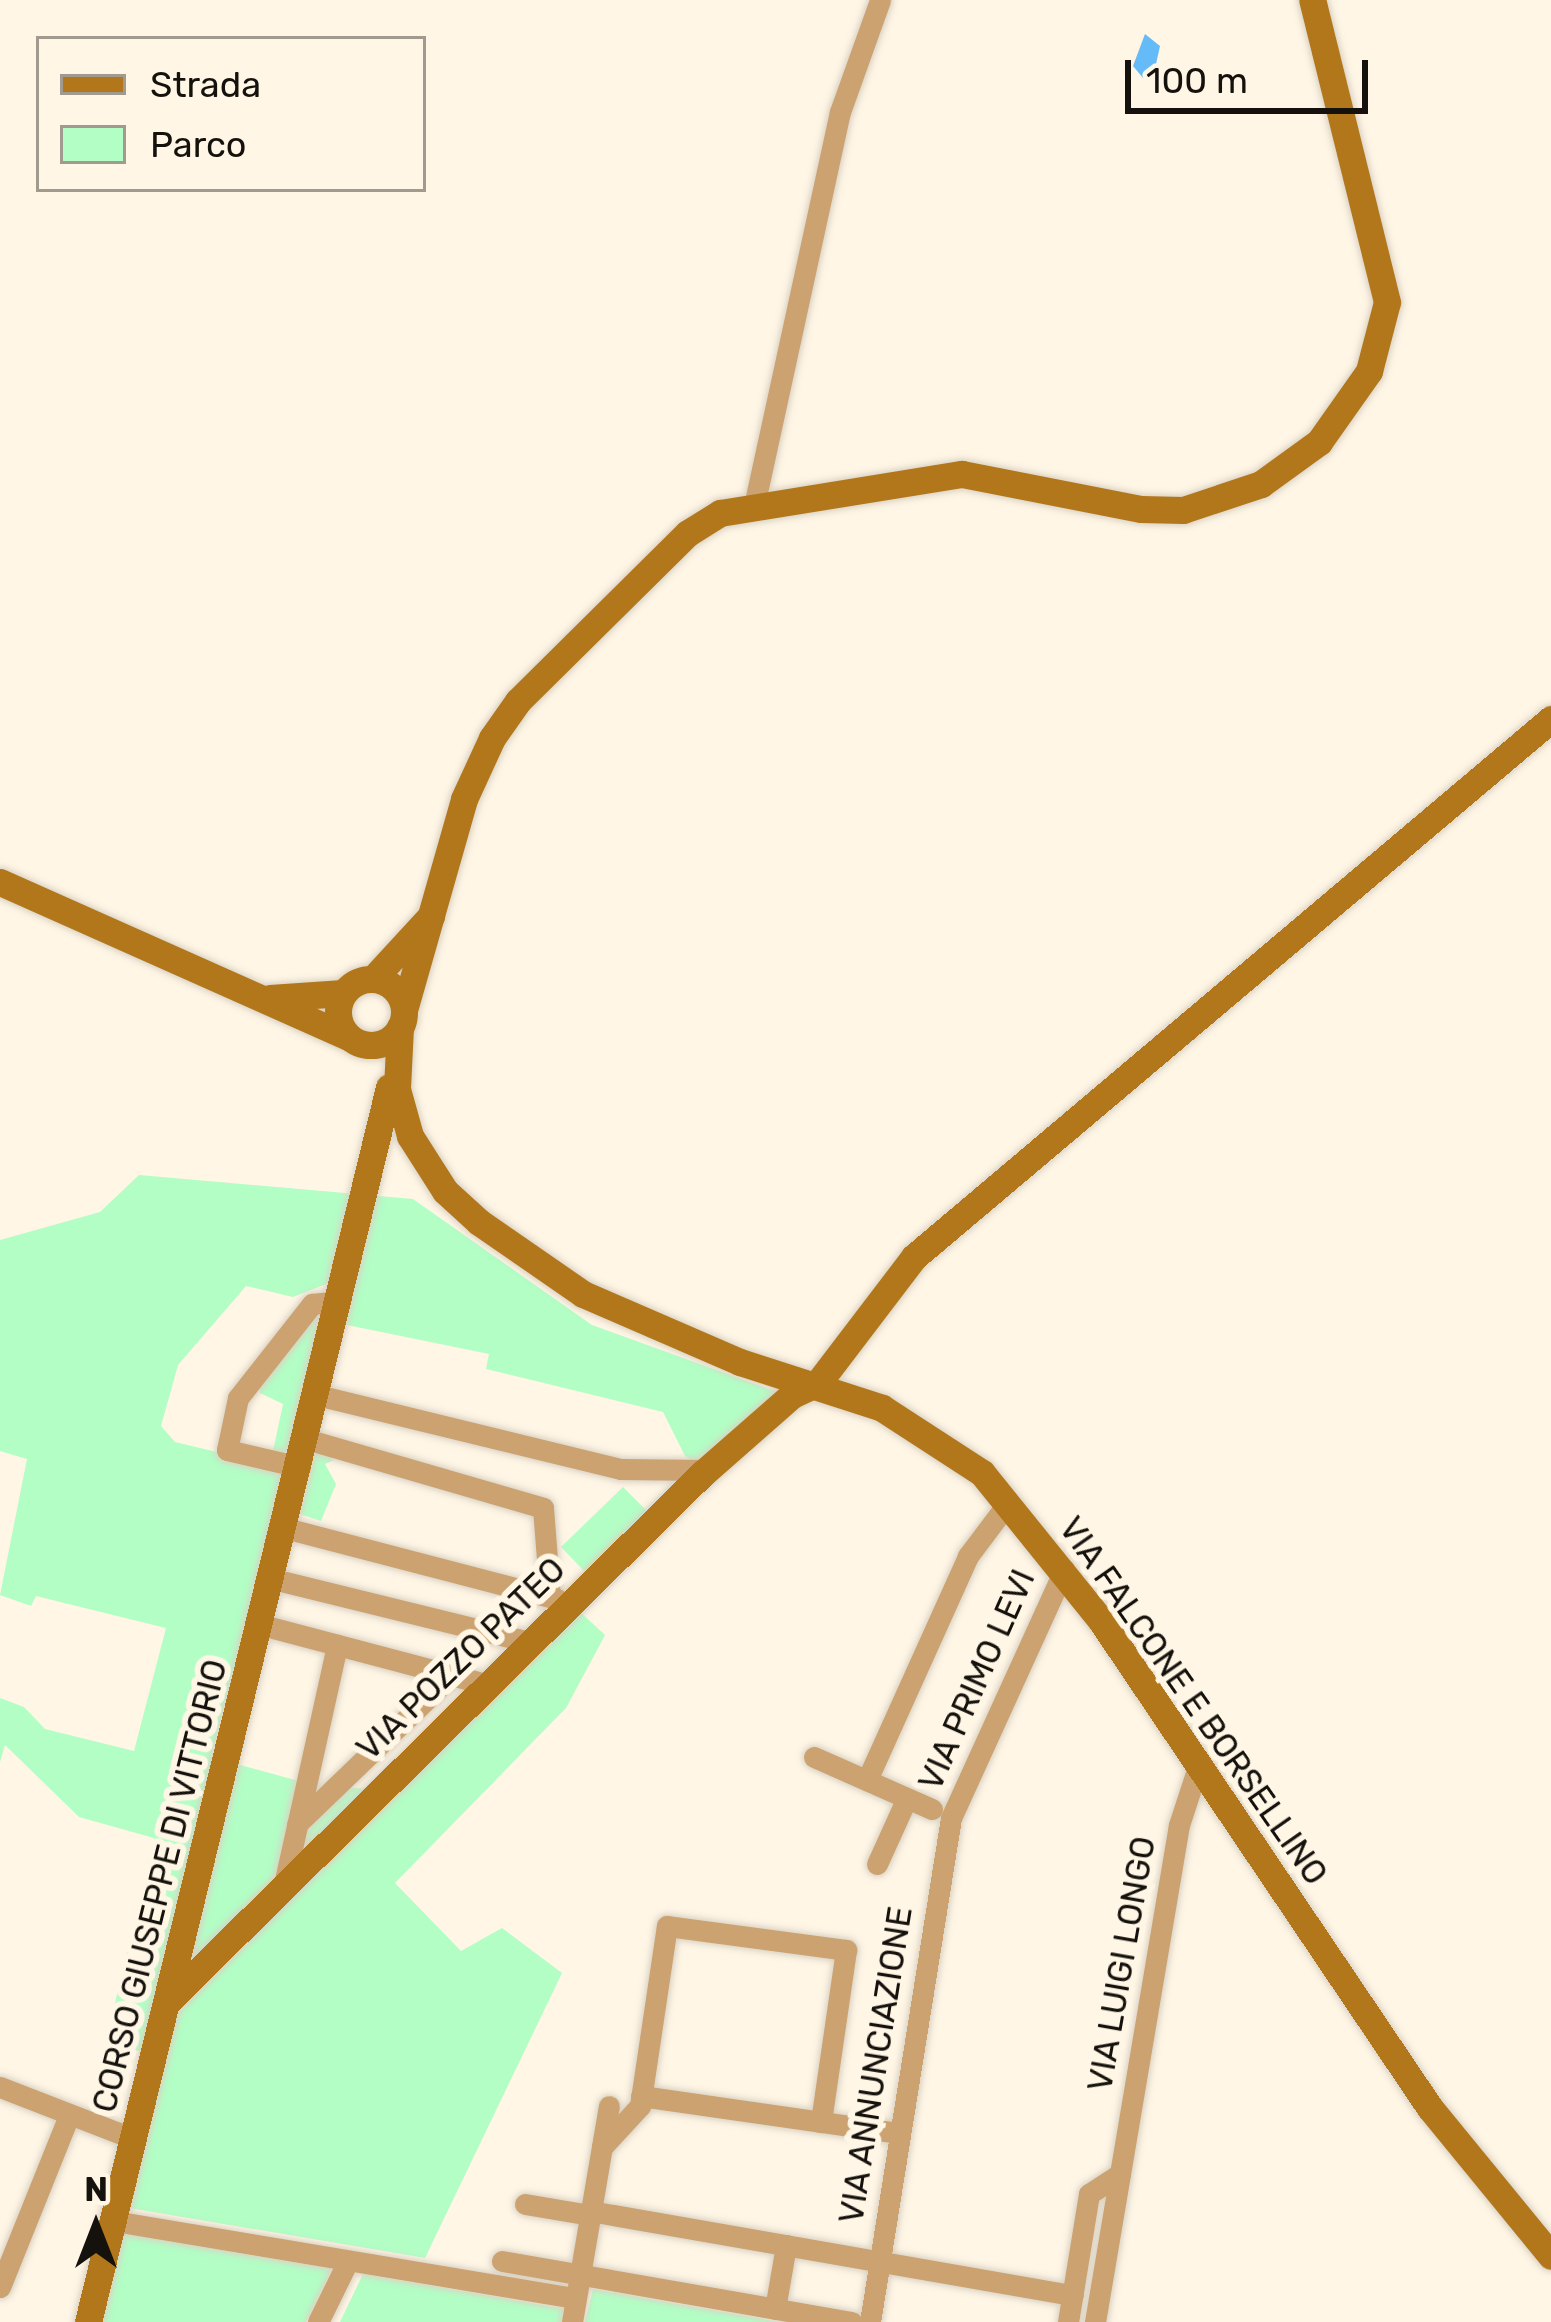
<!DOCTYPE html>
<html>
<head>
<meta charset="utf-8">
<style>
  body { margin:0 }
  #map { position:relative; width:1551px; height:2322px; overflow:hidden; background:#fff6e6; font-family:Rubik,sans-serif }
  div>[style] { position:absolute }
  .green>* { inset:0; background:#b2fec5 }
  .water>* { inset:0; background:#65baf8 }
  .roads { filter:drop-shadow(0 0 3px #dad2c3) drop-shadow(0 0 3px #dad2c3) }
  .street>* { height:21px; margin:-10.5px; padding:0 10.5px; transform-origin:10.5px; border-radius:10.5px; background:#cba270 }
  .secondary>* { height:27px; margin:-13.5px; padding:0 13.5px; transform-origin:13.5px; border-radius:13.5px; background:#b3771b }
  .secondary>.ring { margin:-13.5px; padding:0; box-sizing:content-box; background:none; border:27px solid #b3771b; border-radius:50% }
  span { translate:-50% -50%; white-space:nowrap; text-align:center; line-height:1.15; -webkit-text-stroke:12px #fff6e6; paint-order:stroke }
  .street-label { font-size:33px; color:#15120d }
  .legend { position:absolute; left:36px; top:36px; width:390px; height:156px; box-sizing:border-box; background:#fff6e6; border:3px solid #a19b8f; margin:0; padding:15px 21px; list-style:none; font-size:36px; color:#15120d }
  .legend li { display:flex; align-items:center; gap:24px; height:60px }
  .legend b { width:60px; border:3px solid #a19b8f }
  .north { position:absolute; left:36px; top:2166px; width:120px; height:120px; -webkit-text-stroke:9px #fff6e6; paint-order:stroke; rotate:0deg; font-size:33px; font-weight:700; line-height:48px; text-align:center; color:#15120d }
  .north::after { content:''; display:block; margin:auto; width:42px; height:54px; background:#15120d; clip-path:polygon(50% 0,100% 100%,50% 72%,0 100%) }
  .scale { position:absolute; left:1125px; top:60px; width:243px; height:54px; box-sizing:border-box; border:6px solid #15120d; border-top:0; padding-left:15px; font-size:36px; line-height:42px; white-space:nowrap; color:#15120d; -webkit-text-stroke:9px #fff6e6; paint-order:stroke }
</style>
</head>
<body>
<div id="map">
  <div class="green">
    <i style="clip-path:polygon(139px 1175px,413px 1199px,592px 1325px,777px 1392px,699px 1465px,685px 1456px,663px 1412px,486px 1369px,489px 1354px,347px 1325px,334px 1281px,293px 1297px,246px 1286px,178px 1365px,161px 1426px,175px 1442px,270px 1465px,283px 1404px,260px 1393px,259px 1375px,312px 1313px,325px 1317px,211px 1757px,317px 1786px,391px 1790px,578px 1610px,605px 1635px,566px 1708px,395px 1883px,461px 1951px,502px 1928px,562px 1973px,425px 2258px,129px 2208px,165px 2059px,106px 2041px,154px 1838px,79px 1817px,5px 1745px,0 1762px,0 1698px,24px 1707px,45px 1729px,134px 1751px,166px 1628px,36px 1596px,31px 1606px,0 1595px,27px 1459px,0 1451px,0 1240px,100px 1212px)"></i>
    <i style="clip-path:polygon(316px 1449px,334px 1460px,325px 1464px,336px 1484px,321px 1521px,300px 1514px)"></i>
    <i style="clip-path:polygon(623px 1487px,649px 1513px,586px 1573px,561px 1547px)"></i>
    <i style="clip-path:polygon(123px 2233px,332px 2269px,306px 2322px,100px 2322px)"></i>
    <i style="clip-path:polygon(363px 2274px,566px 2309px,562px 2322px,340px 2322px)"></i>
    <i style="clip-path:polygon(593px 2289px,779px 2322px,585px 2322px)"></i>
  </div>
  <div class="water">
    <i style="clip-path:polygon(1145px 34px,1160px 46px,1154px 73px,1143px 78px,1133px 66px)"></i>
  </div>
  <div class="roads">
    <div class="street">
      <i style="left:754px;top:506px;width:403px;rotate:-77.7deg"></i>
      <i style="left:840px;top:112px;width:119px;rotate:-70.3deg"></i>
      <i style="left:317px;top:1395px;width:312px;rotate:13.7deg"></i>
      <i style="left:620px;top:1469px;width:87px;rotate:0.7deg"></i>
      <i style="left:306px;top:1439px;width:247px;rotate:16.2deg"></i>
      <i style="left:543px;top:1508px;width:89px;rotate:85.5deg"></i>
      <i style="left:300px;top:1467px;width:75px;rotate:-166.9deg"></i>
      <i style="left:227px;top:1450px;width:53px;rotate:-78.1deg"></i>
      <i style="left:238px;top:1398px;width:120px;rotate:-51.8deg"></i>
      <i style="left:312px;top:1304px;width:27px;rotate:-6deg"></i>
      <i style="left:285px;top:1528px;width:281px;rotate:14.6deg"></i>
      <i style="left:273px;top:1579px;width:264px;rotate:13.8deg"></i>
      <i style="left:262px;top:1625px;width:232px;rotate:14.8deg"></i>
      <i style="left:814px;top:1757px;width:129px;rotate:23.8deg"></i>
      <i style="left:867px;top:1780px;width:246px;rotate:-65.7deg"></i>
      <i style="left:968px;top:1556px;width:66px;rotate:-53deg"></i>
      <i style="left:297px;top:1824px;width:215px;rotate:-43.9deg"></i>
      <i style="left:877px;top:1864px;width:72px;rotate:-65.6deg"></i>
      <i style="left:285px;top:1880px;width:241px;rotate:-77.5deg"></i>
      <i style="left:0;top:2087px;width:144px;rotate:21.2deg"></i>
      <i style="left:641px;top:2096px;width:261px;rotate:8.2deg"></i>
      <i style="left:602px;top:2147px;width:56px;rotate:-47.2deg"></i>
      <i style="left:640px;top:2106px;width:182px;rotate:-81.5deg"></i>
      <i style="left:667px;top:1926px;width:181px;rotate:7.6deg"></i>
      <i style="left:846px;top:1950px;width:174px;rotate:98.3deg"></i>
      <i style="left:525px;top:2204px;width:66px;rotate:9.6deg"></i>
      <i style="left:590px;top:2211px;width:490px;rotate:9.9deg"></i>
      <i style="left:114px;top:2221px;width:468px;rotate:9.5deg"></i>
      <i style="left:502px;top:2261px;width:355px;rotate:9.9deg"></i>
      <i style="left:0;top:2287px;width:185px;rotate:-68.1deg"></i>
      <i style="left:775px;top:2309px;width:65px;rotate:-80.2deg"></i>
      <i style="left:318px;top:2322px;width:68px;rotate:-63.8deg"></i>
      <i style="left:572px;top:2322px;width:219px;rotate:-80.3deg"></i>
      <i style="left:870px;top:2322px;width:510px;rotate:-80.87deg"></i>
      <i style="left:951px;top:1818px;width:273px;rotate:-65.5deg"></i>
      <i style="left:1068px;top:2322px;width:130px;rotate:-80.7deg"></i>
      <i style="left:1089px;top:2194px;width:37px;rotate:-33deg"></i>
      <i style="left:1095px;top:2322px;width:504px;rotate:-80.41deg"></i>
      <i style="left:1179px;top:1825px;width:61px;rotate:-71.9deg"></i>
    </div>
    <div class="secondary">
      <i style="left:0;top:882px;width:381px;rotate:24deg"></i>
      <i class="ring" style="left:338px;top:979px;width:39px;height:39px"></i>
      <i style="left:373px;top:979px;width:86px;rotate:-47.4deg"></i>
      <i style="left:270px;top:998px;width:73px;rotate:-3.9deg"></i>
      <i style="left:404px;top:1010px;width:219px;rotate:-74.1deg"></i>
      <i style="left:464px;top:799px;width:67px;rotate:-65.3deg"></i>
      <i style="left:492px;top:738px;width:45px;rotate:-54.9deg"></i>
      <i style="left:518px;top:701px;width:239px;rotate:-44.7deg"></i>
      <i style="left:688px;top:533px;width:38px;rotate:-32deg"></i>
      <i style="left:720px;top:513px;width:245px;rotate:-9.2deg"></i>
      <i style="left:962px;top:474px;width:182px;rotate:11.1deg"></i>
      <i style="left:1141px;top:509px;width:42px;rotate:1.4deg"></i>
      <i style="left:1183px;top:510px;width:82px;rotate:-18.4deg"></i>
      <i style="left:1261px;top:484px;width:72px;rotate:-35.9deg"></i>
      <i style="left:1319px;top:442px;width:87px;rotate:-54.8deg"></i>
      <i style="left:1369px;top:371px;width:71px;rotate:-75.4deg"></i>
      <i style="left:1387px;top:302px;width:311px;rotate:-103.9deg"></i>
      <i style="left:400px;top:1027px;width:62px;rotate:92.8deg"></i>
      <i style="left:397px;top:1089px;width:49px;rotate:74.5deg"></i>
      <i style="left:410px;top:1136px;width:65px;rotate:57.5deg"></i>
      <i style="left:445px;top:1191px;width:46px;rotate:42.4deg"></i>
      <i style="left:479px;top:1222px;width:126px;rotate:34.7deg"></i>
      <i style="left:583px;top:1294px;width:171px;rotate:23.4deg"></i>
      <i style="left:740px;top:1362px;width:149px;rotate:17.9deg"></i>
      <i style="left:882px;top:1408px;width:119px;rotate:33deg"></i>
      <i style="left:982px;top:1473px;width:188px;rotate:51.1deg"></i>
      <i style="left:1100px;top:1619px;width:590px;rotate:55.99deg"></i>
      <i style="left:1430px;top:2108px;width:191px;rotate:50.7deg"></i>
      <i style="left:167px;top:2002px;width:752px;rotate:-44.62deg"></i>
      <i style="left:702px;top:1474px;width:120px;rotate:-41.3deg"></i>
      <i style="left:792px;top:1395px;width:29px;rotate:-25deg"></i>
      <i style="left:818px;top:1383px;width:158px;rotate:-52.7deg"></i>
      <i style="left:914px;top:1257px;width:834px;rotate:-40.18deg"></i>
      <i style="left:88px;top:2322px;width:1271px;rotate:-76.3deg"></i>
    </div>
  </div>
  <div class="street-label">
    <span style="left:461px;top:1659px;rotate:-44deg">VIA POZZO PATEO</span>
    <span style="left:977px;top:1680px;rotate:-66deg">VIA PRIMO LEVI</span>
    <span style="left:1193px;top:1701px;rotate:55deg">VIA FALCONE E BORSELLINO</span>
    <span style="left:160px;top:1886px;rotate:-76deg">CORSO GIUSEPPE DI VITTORIO</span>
    <span style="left:1122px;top:1964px;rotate:-80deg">VIA LUIGI LONGO</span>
    <span style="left:876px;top:2065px;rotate:-81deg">VIA ANNUNCIAZIONE</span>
  </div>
  <ul class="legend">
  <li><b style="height:15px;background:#b3771b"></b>Strada</li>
  <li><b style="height:33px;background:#b2fec5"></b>Parco</li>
  </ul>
  <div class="north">N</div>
  <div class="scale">100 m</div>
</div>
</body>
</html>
